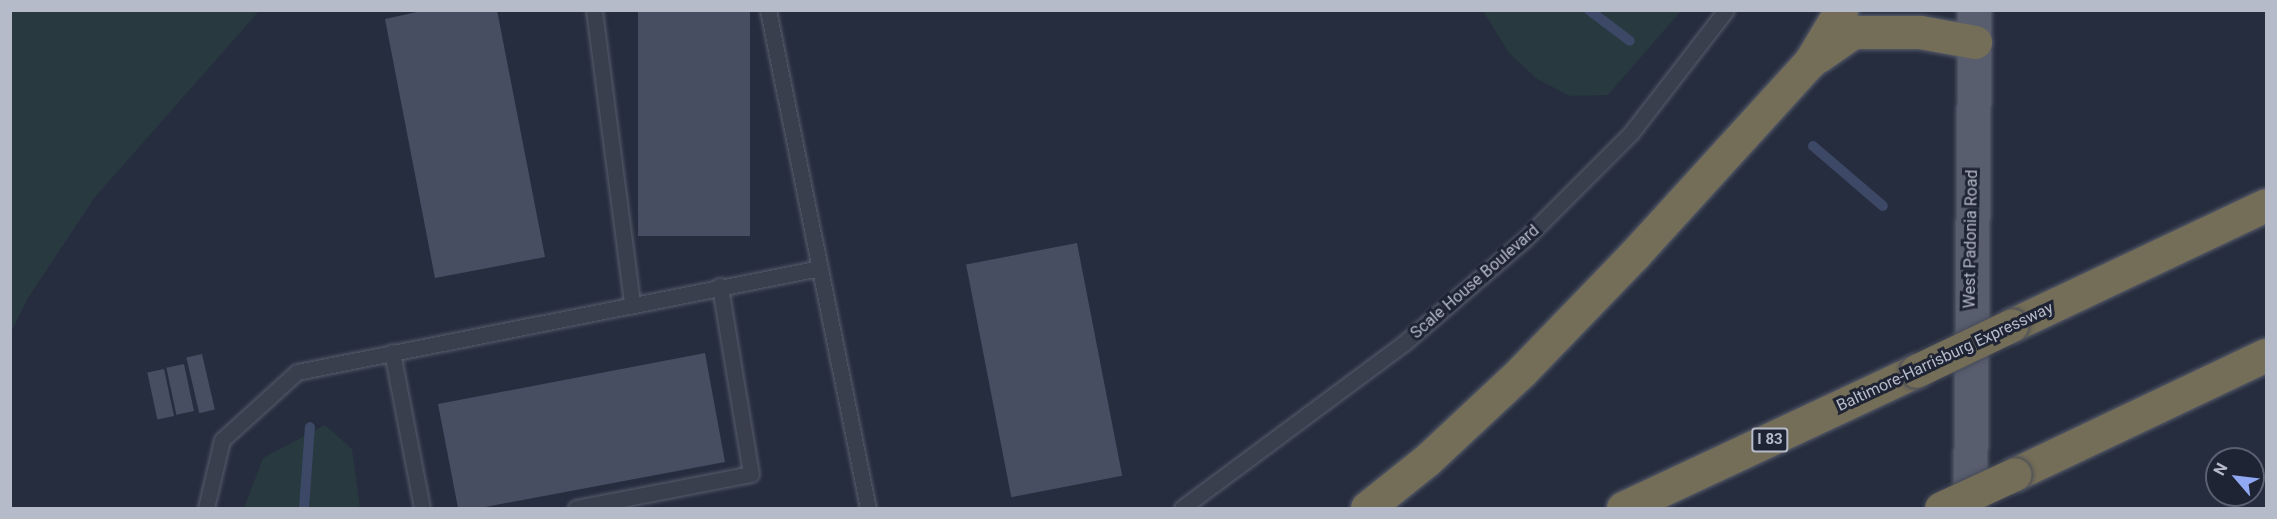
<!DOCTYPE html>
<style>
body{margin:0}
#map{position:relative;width:2277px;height:519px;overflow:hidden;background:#262d3e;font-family:Roboto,sans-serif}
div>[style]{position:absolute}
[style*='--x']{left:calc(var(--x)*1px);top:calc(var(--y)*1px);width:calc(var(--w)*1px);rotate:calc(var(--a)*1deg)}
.green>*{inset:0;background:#28393f}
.stream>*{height:10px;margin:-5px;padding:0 5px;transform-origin:5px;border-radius:5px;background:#3c4866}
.building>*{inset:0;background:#474e62;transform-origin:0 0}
.roads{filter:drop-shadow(0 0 2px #585d6c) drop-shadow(0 0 2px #585d6c)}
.lane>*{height:15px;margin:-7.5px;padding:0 7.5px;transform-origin:7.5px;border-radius:7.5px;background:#3a3f4e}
.primary>*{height:33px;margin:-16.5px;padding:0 16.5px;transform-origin:16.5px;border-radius:16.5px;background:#585e6e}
.highway>*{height:33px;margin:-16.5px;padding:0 16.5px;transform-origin:16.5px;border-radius:16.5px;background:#746d57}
.bridges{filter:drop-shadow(0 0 2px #454a59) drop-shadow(0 0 2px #454a59)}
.highway-bridge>*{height:33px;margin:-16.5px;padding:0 16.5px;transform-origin:16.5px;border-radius:16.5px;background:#746d57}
span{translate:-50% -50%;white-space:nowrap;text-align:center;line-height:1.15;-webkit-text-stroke:6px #1f2434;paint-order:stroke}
.shield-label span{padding:2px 4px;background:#1f2434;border:2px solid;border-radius:4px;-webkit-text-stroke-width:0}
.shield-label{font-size:15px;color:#b6bbc9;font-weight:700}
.street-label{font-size:16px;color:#b6bbc9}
.frame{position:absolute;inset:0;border:12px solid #b6bbc9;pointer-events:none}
.north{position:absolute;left:2205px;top:447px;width:60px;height:60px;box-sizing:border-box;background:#1f2434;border:2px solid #5b6070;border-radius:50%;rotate:298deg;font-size:16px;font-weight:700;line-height:24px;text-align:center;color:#b6bbc9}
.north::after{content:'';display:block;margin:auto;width:21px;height:27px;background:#91a8f3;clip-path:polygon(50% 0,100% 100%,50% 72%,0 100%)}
</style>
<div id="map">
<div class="green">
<div style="clip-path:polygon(11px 10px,259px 11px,95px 197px,28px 298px,11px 332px)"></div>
<div style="clip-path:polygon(1483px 11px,1681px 11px,1608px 95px,1570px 96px,1537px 79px,1509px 53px)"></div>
<div style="clip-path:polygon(325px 425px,352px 449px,360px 508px,244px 508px,263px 458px)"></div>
</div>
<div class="stream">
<div style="--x:1589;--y:10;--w:51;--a:37.1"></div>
<div style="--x:1813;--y:146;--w:92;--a:40.6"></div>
<div style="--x:304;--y:508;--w:81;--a:-85.8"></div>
</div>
<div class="building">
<div style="clip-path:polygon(426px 10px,497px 10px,545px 257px,435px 278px,385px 19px)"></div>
<div style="left:638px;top:10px;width:112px;height:226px"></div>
<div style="left:1077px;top:243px;width:237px;height:113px;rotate:79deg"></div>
<div style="clip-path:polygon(705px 353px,725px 462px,480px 508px,458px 508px,438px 404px)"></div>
<div style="left:202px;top:354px;width:57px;height:16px;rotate:77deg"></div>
<div style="left:184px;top:364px;width:48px;height:18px;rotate:78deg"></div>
<div style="left:164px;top:369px;width:48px;height:17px;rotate:78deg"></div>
</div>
<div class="roads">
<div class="lane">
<div style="--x:594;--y:10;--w:295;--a:82.6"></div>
<div style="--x:768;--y:10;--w:508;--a:78.65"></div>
<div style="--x:392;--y:352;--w:159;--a:79.1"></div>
<div style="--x:206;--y:508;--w:70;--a:-76.8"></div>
<div style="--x:222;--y:440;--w:101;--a:-42.2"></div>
<div style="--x:297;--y:372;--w:533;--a:-11.25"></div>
<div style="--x:576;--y:508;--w:178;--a:-11"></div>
<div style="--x:751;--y:474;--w:191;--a:-99.4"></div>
<div style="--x:1182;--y:508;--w:275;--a:-36.6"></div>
<div style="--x:1403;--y:344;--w:160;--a:-40.7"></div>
<div style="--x:1524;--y:240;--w:151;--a:-45"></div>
<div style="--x:1631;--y:133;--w:155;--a:-52.3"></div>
</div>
<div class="primary">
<div style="--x:1970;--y:508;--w:498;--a:-89.5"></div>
</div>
<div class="highway">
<div style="--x:1817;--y:57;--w:44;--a:-34.8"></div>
<div style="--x:1853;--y:32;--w:67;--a:0"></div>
<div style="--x:1920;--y:32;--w:56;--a:10.3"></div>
<div style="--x:2012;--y:325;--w:281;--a:-25.3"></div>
<div style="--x:2015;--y:474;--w:278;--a:-25.4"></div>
<div style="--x:1367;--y:508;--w:77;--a:-38.7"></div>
<div style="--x:1427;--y:460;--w:130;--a:-43.1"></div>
<div style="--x:1522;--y:371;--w:163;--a:-46"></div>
<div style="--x:1635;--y:254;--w:260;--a:-47.7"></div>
<div style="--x:1810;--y:62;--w:61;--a:-59.2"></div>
<div style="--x:1623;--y:508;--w:323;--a:-25.1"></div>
</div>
</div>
<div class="bridges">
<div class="highway-bridge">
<div style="--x:1916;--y:371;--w:106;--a:-25.6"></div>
<div style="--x:1941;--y:508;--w:81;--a:-24.7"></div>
</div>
</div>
<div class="shield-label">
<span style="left:1770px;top:440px">I 83</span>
</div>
<div class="street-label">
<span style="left:1971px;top:239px;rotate:-89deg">West Padonia Road</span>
<span style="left:1475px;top:282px;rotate:-41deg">Scale House Boulevard</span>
<span style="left:1945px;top:357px;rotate:-25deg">Baltimore-Harrisburg Expressway</span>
</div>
<div class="frame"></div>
<div class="north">N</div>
</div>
